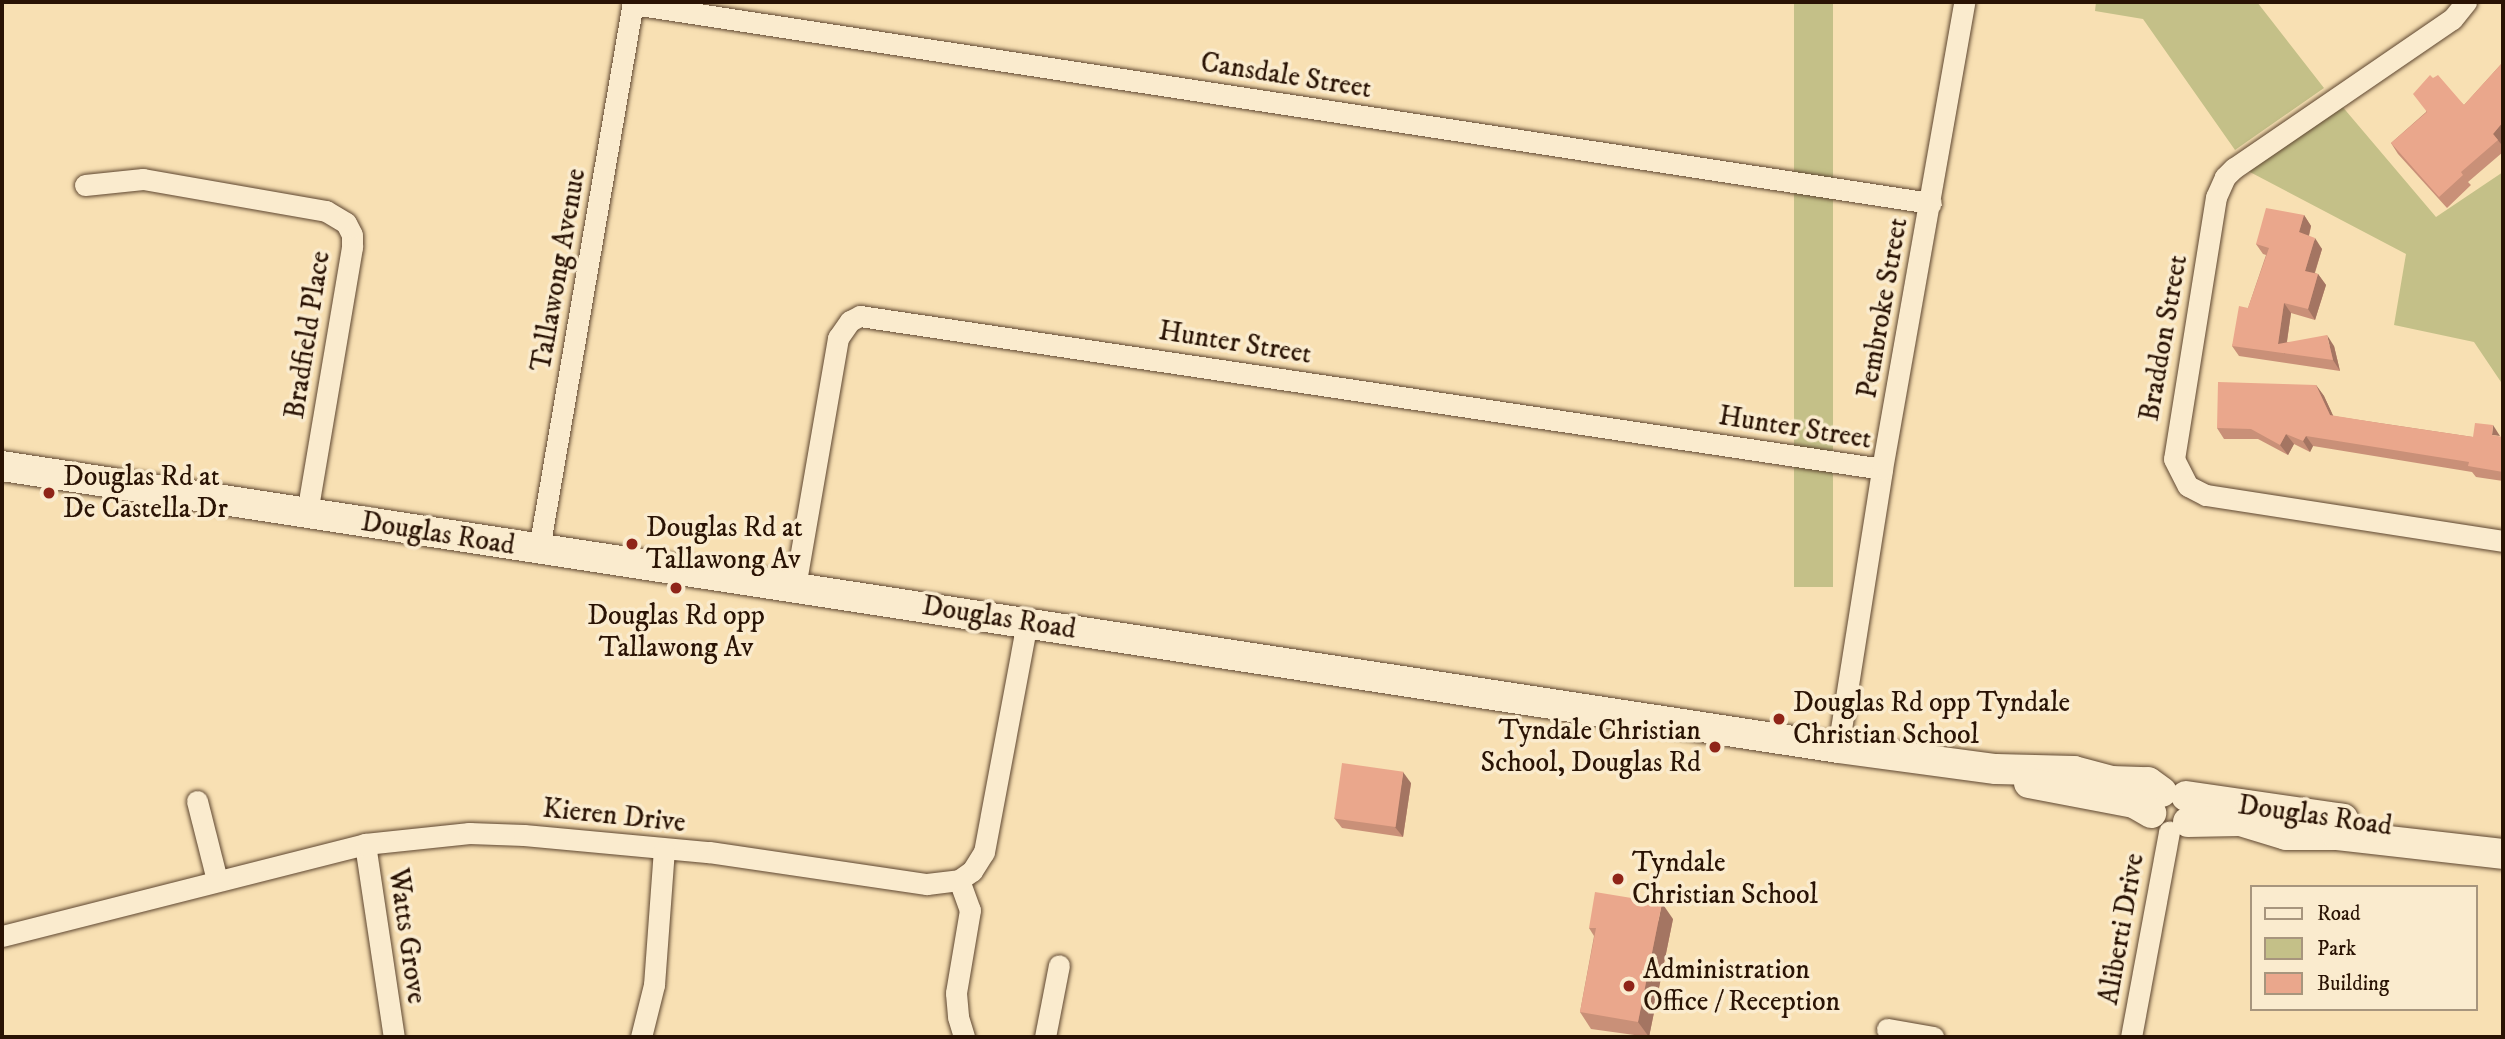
<!DOCTYPE html>
<style>
body{margin:0}
#map{position:relative;width:2505px;height:1039px;overflow:hidden;background:#f8e0b3;font-family:"IM FELL DW Pica",serif}
div>[style]{position:absolute}
[style*='--x']{left:calc(var(--x)*1px);top:calc(var(--y)*1px);width:calc(var(--w)*1px);rotate:calc(var(--a)*1deg)}
.green>*{inset:0;background:#c4c088;transform-origin:0 0}
.roads{filter:drop-shadow(0 0 2px #5e4630) drop-shadow(0 0 2px #5e4630)}
.street>*{height:21px;margin:-10.5px;padding:0 10.5px;transform-origin:10.5px;border-radius:10.5px;background:#faebce}
.secondary>*{height:30px;margin:-15px;padding:0 15px;transform-origin:15px;border-radius:15px;background:#faebce}
.wall>*{inset:0;background:#c99078}
.shaded-wall>*{inset:0;background:#a47562}
.building>*{inset:0;background:#eaa78c;transform-origin:0 0}
.dots>*{width:19px;height:19px;translate:-50% -50%;box-sizing:border-box;border:4px solid #faebce;border-radius:50%}
span{translate:-50% -50%;white-space:nowrap;text-align:center;line-height:1.15;-webkit-text-stroke:7px #faebce;paint-order:stroke}
.street-label{font-size:28px;color:#2a1304}
.poi-label{font-size:28px;color:#2a1304}
.left{translate:0 -50%;text-align:left}
.right{translate:-100% -50%;text-align:right}
.frame{position:absolute;inset:0;border:4px solid #2a1304;pointer-events:none}
.legend{position:absolute;left:2250px;top:885px;width:228px;height:126px;box-sizing:border-box;background:#faebce;border:2px solid #a7957d;margin:0;padding:9px 12px;list-style:none;font-size:21px;color:#2a1304}
.legend li{display:flex;align-items:center;gap:14px;height:35px}
.legend b{width:35px;border:2px solid #a7957d}
</style>
<div id="map">
<div class="green">
<div style="left:1794px;top:2px;width:39px;height:585px"></div>
<div style="clip-path:polygon(2096px 2px,2257px 2px,2324px 88px,2235px 150px,2143px 19px,2095px 11px)"></div>
<div style="clip-path:polygon(2341px 105px,2436px 217px,2503px 172px,2503px 385px,2474px 342px,2394px 325px,2406px 254px,2248px 171px)"></div>
</div>
<div class="roads">
<div class="street">
<div style="--x:2466;--y:2;--w:22;--a:129"></div>
<div style="--x:2452;--y:19;--w:264;--a:145.6"></div>
<div style="--x:2234;--y:168;--w:13;--a:135"></div>
<div style="--x:2225;--y:177;--w:22;--a:114"></div>
<div style="--x:2216;--y:197;--w:265;--a:99.1"></div>
<div style="--x:2174;--y:459;--w:30;--a:63"></div>
<div style="--x:2188;--y:486;--w:20;--a:27"></div>
<div style="--x:2206;--y:495;--w:301;--a:8.8"></div>
<div style="--x:633;--y:4;--w:1313;--a:8.72"></div>
<div style="--x:85;--y:185;--w:58;--a:-5.9"></div>
<div style="--x:143;--y:179;--w:186;--a:9.9"></div>
<div style="--x:326;--y:211;--w:23;--a:31"></div>
<div style="--x:346;--y:223;--w:13;--a:63"></div>
<div style="--x:352;--y:235;--w:12;--a:90"></div>
<div style="--x:352;--y:247;--w:271;--a:99.6"></div>
<div style="--x:539;--y:549;--w:555;--a:-80.25"></div>
<div style="--x:795;--y:587;--w:253;--a:-80.2"></div>
<div style="--x:838;--y:338;--w:21;--a:-55"></div>
<div style="--x:850;--y:321;--w:11;--a:-27"></div>
<div style="--x:860;--y:316;--w:1033;--a:8.51"></div>
<div style="--x:1838;--y:748;--w:282;--a:-81"></div>
<div style="--x:1882;--y:469;--w:474;--a:-80"></div>
<div style="--x:197;--y:801;--w:81;--a:75.8"></div>
<div style="--x:365;--y:844;--w:195;--a:81.5"></div>
<div style="--x:959;--y:880;--w:32;--a:70"></div>
<div style="--x:970;--y:910;--w:84;--a:99.6"></div>
<div style="--x:956;--y:993;--w:24;--a:85"></div>
<div style="--x:958;--y:1017;--w:21;--a:73"></div>
<div style="--x:2;--y:936;--w:374;--a:-14.2"></div>
<div style="--x:365;--y:844;--w:105;--a:-6"></div>
<div style="--x:469;--y:833;--w:55;--a:2.1"></div>
<div style="--x:524;--y:835;--w:186;--a:5.3"></div>
<div style="--x:709;--y:852;--w:220;--a:8.4"></div>
<div style="--x:927;--y:884;--w:32;--a:-7"></div>
<div style="--x:959;--y:880;--w:16;--a:-35"></div>
<div style="--x:972;--y:871;--w:22;--a:-58"></div>
<div style="--x:984;--y:852;--w:233;--a:-79.4"></div>
<div style="--x:1887;--y:1029;--w:47;--a:9.9"></div>
<div style="--x:641;--y:1037;--w:54;--a:-76"></div>
<div style="--x:654;--y:985;--w:135;--a:-85.8"></div>
<div style="--x:1045;--y:1037;--w:73;--a:-79"></div>
<div style="--x:2131;--y:1037;--w:209;--a:-79.5"></div>
</div>
<div class="secondary">
<div style="--x:2;--y:466;--w:1858;--a:8.73"></div>
<div style="--x:1838;--y:748;--w:159;--a:7.6"></div>
<div style="--x:1996;--y:769;--w:78;--a:1.5"></div>
<div style="--x:2074;--y:771;--w:38;--a:15"></div>
<div style="--x:2111;--y:781;--w:37;--a:2"></div>
<div style="--x:2148;--y:782;--w:17;--a:36"></div>
<div style="--x:2029;--y:783;--w:107;--a:10.8"></div>
<div style="--x:2134;--y:803;--w:20;--a:30"></div>
<div style="--x:2186;--y:796;--w:159;--a:8.3"></div>
<div style="--x:2188;--y:822;--w:52;--a:-1.1"></div>
<div style="--x:2240;--y:821;--w:48;--a:16.9"></div>
<div style="--x:2286;--y:835;--w:51;--a:0"></div>
<div style="--x:2337;--y:835;--w:167;--a:6.5"></div>
</div>
</div>
<div class="wall">
<div style="clip-path:polygon(2503px 62px,2503px 141px,2501px 144px,2503px 148px,2503px 152px,2468px 182px,2471px 185px,2447px 208px,2398px 154px,2391px 143px,2426px 112px,2433px 78px,2464px 105px)"></div>
<div style="clip-path:polygon(2304px 215px,2311px 226px,2309px 236px,2322px 249px,2315px 273px,2318px 274px,2326px 285px,2315px 320px,2291px 313px,2287px 342px,2334px 346px,2340px 371px,2239px 356px,2232px 346px,2248px 308px,2266px 255px,2263px 254px,2256px 244px)"></div>
<div style="clip-path:polygon(2316px 385px,2324px 396px,2333px 416px,2473px 437px,2503px 437px,2503px 481px,2476px 477px,2472px 472px,2313px 446px,2310px 452px,2294px 444px,2288px 455px,2258px 439px,2224px 439px,2217px 428px)"></div>
<div style="clip-path:polygon(1411px 783px,1403px 837px,1342px 828px,1334px 818px)"></div>
<div style="clip-path:polygon(1673px 919px,1649px 1037px,1591px 1029px,1580px 1012px,1594px 936px,1589px 928px)"></div>
</div>
<div class="shaded-wall">
<div style="clip-path:polygon(2503px 122px,2503px 141px,2501px 144px,2493px 134px)"></div>
<div style="clip-path:polygon(2304px 215px,2311px 226px,2307px 243px,2299px 232px)"></div>
<div style="clip-path:polygon(2315px 238px,2322px 249px,2312px 281px,2305px 271px)"></div>
<div style="clip-path:polygon(2318px 274px,2326px 285px,2315px 320px,2308px 309px)"></div>
<div style="clip-path:polygon(2284px 303px,2291px 313px,2285px 354px,2278px 344px)"></div>
<div style="clip-path:polygon(2327px 335px,2334px 346px,2340px 371px,2333px 360px)"></div>
<div style="clip-path:polygon(2316px 385px,2324px 396px,2338px 426px,2330px 415px)"></div>
<div style="clip-path:polygon(2493px 425px,2500px 436px,2492px 435px)"></div>
<div style="clip-path:polygon(2286px 434px,2294px 444px,2288px 455px,2280px 445px)"></div>
<div style="clip-path:polygon(2306px 436px,2313px 446px,2310px 452px,2303px 441px)"></div>
<div style="clip-path:polygon(1403px 772px,1411px 783px,1403px 837px,1395px 827px)"></div>
<div style="clip-path:polygon(1662px 903px,1673px 919px,1649px 1037px,1638px 1022px)"></div>
</div>
<div class="building">
<div style="clip-path:polygon(2503px 62px,2503px 122px,2493px 134px,2498px 140px,2461px 172px,2463px 175px,2439px 197px,2391px 143px,2427px 112px,2413px 94px,2430px 75px,2433px 78px,2438px 75px,2464px 105px)"></div>
<div style="clip-path:polygon(2266px 208px,2304px 215px,2299px 232px,2315px 238px,2305px 271px,2318px 274px,2308px 309px,2284px 303px,2278px 344px,2327px 335px,2333px 360px,2232px 346px,2239px 306px,2248px 308px,2269px 248px,2256px 244px)"></div>
<div style="clip-path:polygon(2218px 382px,2316px 385px,2330px 415px,2379px 423px,2473px 437px,2475px 423px,2493px 425px,2492px 435px,2503px 437px,2503px 472px,2468px 466px,2469px 462px,2306px 436px,2303px 441px,2286px 434px,2280px 445px,2251px 429px,2217px 428px)"></div>
<div style="left:1342px;top:763px;width:62px;height:56px;rotate:8deg"></div>
<div style="clip-path:polygon(1595px 892px,1662px 903px,1638px 1022px,1580px 1012px,1596px 928px,1589px 928px)"></div>
</div>
<div class="dots">
<div style="left:49px;top:493px;background:#8f2418"></div>
<div style="left:632px;top:544px;background:#8f2418"></div>
<div style="left:676px;top:588px;background:#8f2418"></div>
<div style="left:1779px;top:719px;background:#8f2418"></div>
<div style="left:1715px;top:747px;background:#8f2418"></div>
<div style="left:1618px;top:879px;background:#8f2418"></div>
<div style="left:1629px;top:986px;background:#8f2418"></div>
</div>
<div class="street-label">
<span style="left:1286px;top:76px;rotate:9deg">Cansdale Street</span>
<span style="left:559px;top:270px;rotate:-80deg">Tallawong Avenue</span>
<span style="left:1883px;top:308px;rotate:-80deg">Pembroke Street</span>
<span style="left:308px;top:335px;rotate:-81deg">Bradfield Place</span>
<span style="left:2164px;top:338px;rotate:-80deg">Braddon Street</span>
<span style="left:1235px;top:343px;rotate:9deg">Hunter Street</span>
<span style="left:1795px;top:428px;rotate:9deg">Hunter Street</span>
<span style="left:438px;top:534px;rotate:9deg">Douglas Road</span>
<span style="left:999px;top:618px;rotate:9deg">Douglas Road</span>
<span style="left:614px;top:816px;rotate:6deg">Kieren Drive</span>
<span style="left:2315px;top:816px;rotate:8deg">Douglas Road</span>
<span style="left:2122px;top:929px;rotate:-80deg">Aliberti Drive</span>
<span style="left:407px;top:936px;rotate:82deg">Watts Grove</span>
</div>
<div class="poi-label">
<span class="left" style="left:63px;top:493px">Douglas Rd at<br>De Castella Dr</span>
<span class="left" style="left:646px;top:544px">Douglas Rd at<br>Tallawong Av</span>
<span style="left:676px;top:632px">Douglas Rd opp<br>Tallawong Av</span>
<span class="left" style="left:1793px;top:719px">Douglas Rd opp Tyndale<br>Christian School</span>
<span class="right" style="left:1701px;top:747px">Tyndale Christian<br>School, Douglas Rd</span>
<span class="left" style="left:1632px;top:879px">Tyndale<br>Christian School</span>
<span class="left" style="left:1643px;top:986px">Administration<br>Office / Reception</span>
</div>
<div class="frame"></div>
<ul class="legend">
<li><b style="height:9px;background:#faebce"></b>Road</li>
<li><b style="height:19px;background:#c4c088"></b>Park</li>
<li><b style="height:19px;background:#eaa78c"></b>Building</li>
</ul>
</div>
